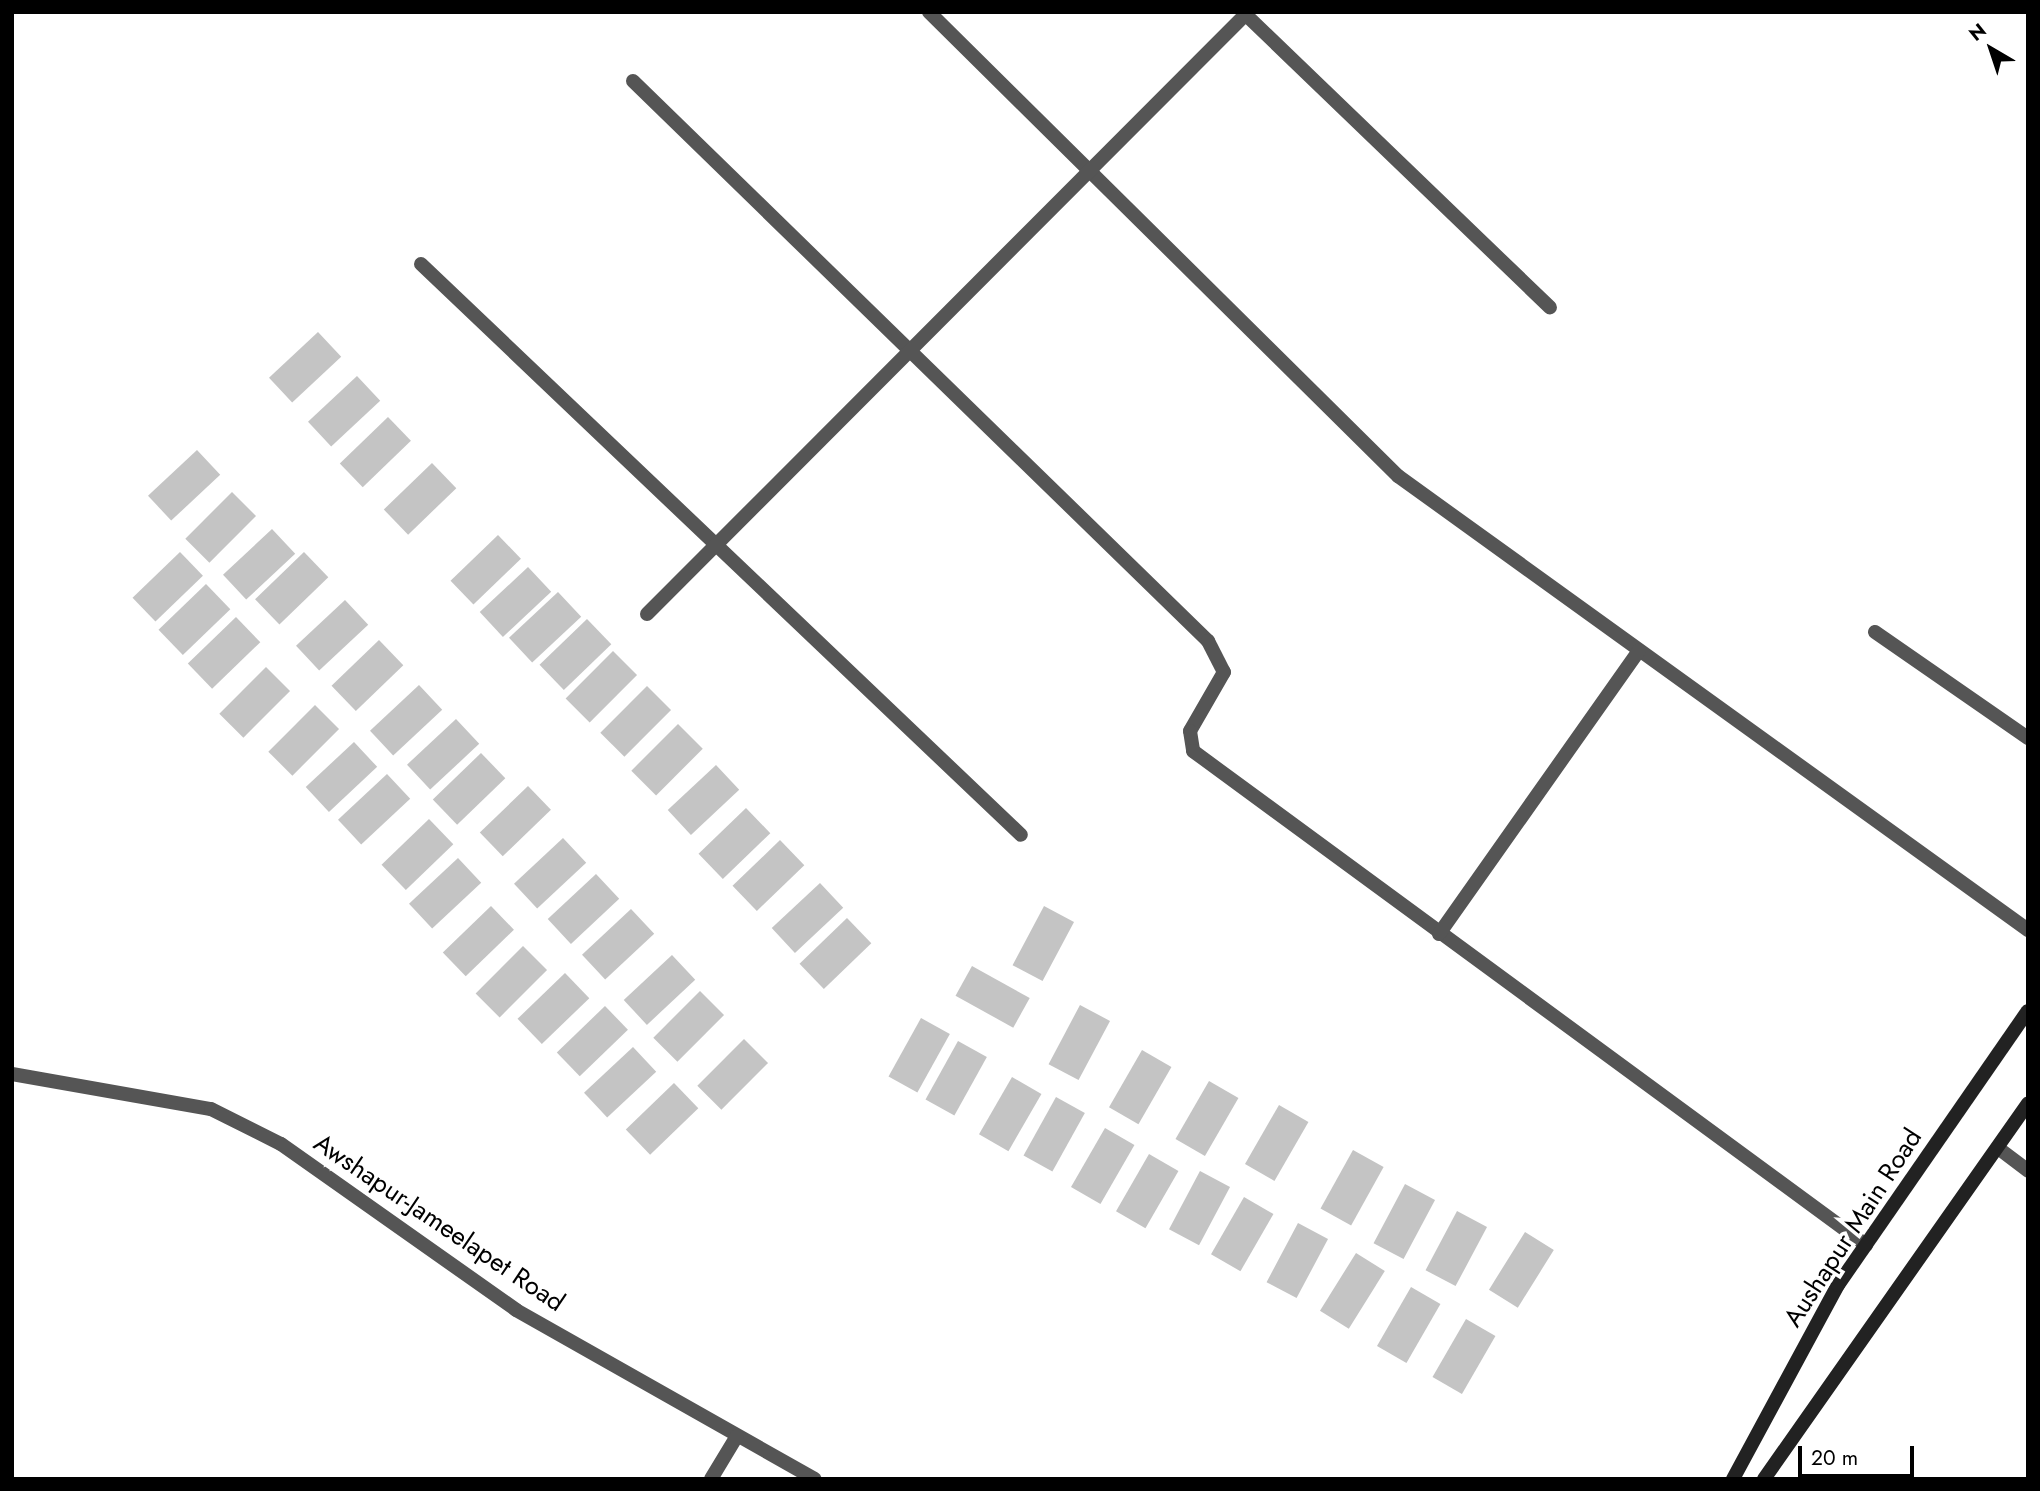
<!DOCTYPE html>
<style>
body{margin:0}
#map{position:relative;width:2040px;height:1491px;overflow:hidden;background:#fff;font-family:Jost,sans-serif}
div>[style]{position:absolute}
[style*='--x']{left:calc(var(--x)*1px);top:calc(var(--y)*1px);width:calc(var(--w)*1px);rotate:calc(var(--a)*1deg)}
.building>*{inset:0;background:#c4c4c4;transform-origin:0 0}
.street>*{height:14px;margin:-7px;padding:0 7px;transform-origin:7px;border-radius:7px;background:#555}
.secondary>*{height:14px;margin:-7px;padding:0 7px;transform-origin:7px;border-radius:7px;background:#222}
span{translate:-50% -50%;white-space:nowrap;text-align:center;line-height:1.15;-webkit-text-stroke:7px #fff;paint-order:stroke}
.street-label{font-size:26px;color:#000}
.frame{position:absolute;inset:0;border:14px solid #000;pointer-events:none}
.north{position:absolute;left:1956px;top:14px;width:70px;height:70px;-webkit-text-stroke:5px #fff;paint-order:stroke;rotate:321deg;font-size:19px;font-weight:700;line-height:28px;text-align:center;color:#000}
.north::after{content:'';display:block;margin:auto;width:24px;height:32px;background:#000;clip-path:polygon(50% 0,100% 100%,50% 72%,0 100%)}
.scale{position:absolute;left:1798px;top:1446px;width:116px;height:32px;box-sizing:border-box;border:4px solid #000;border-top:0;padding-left:9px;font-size:21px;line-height:24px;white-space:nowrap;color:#000;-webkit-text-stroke:5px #fff;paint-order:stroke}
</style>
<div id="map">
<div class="building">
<div style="left:318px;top:332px;width:34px;height:67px;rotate:47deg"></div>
<div style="left:357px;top:376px;width:34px;height:67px;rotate:47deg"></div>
<div style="left:388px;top:417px;width:33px;height:67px;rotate:46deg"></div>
<div style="left:197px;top:450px;width:34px;height:67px;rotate:47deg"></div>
<div style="left:432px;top:463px;width:35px;height:67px;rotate:46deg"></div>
<div style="left:232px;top:492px;width:34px;height:66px;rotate:45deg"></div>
<div style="left:272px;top:529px;width:34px;height:67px;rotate:47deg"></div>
<div style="left:498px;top:535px;width:33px;height:66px;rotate:46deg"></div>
<div style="left:180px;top:552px;width:33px;height:66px;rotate:46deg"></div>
<div style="left:304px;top:552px;width:35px;height:68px;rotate:46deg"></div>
<div style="left:528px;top:567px;width:34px;height:66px;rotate:47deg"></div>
<div style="left:206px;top:584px;width:35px;height:66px;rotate:46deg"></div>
<div style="left:558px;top:592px;width:34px;height:67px;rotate:47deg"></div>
<div style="left:345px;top:600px;width:34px;height:67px;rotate:47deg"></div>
<div style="left:236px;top:617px;width:35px;height:67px;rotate:46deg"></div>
<div style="left:587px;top:619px;width:35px;height:66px;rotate:46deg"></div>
<div style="left:379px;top:640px;width:35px;height:66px;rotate:46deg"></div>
<div style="left:613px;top:651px;width:34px;height:67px;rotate:45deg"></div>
<div style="left:266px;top:667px;width:34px;height:66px;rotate:45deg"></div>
<div style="left:419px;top:685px;width:34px;height:67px;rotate:47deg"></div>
<div style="left:647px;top:686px;width:34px;height:66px;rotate:45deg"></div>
<div style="left:315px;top:705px;width:34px;height:66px;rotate:45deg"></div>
<div style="left:456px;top:719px;width:34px;height:67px;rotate:47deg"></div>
<div style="left:678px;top:724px;width:35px;height:66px;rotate:45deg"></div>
<div style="left:354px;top:742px;width:34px;height:66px;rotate:47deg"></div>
<div style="left:481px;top:753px;width:35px;height:67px;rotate:46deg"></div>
<div style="left:716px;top:765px;width:34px;height:66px;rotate:47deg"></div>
<div style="left:387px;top:774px;width:34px;height:67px;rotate:47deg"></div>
<div style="left:528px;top:786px;width:33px;height:67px;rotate:46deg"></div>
<div style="left:746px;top:808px;width:35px;height:66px;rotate:46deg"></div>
<div style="left:429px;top:819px;width:35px;height:66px;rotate:46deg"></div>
<div style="left:563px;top:838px;width:34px;height:67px;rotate:47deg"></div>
<div style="left:780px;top:840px;width:35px;height:66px;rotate:46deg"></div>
<div style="left:458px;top:858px;width:34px;height:67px;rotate:47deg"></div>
<div style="left:596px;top:874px;width:34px;height:66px;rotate:47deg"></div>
<div style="left:820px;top:883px;width:34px;height:66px;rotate:47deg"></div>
<div style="left:491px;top:906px;width:33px;height:67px;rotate:46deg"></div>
<div style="left:1044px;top:906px;width:34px;height:67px;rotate:28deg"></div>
<div style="left:631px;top:909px;width:34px;height:67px;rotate:47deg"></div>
<div style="left:847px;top:918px;width:35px;height:66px;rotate:46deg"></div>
<div style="left:523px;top:946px;width:34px;height:67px;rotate:45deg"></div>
<div style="left:672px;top:955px;width:34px;height:66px;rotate:47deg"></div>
<div style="left:972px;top:966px;width:66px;height:34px;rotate:29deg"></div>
<div style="left:565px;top:973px;width:35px;height:66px;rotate:46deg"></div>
<div style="left:700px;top:991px;width:34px;height:66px;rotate:45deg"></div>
<div style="left:1080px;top:1005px;width:34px;height:67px;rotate:28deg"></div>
<div style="left:605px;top:1006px;width:33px;height:67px;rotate:46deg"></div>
<div style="left:921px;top:1018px;width:33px;height:67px;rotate:29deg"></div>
<div style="left:744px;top:1039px;width:34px;height:66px;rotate:45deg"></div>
<div style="left:958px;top:1041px;width:33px;height:67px;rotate:29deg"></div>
<div style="left:633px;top:1047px;width:34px;height:67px;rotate:47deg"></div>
<div style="left:1142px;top:1050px;width:34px;height:66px;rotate:30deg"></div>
<div style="left:1012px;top:1077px;width:34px;height:66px;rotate:30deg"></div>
<div style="left:1209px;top:1081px;width:34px;height:67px;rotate:30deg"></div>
<div style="left:674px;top:1083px;width:35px;height:67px;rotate:46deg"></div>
<div style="left:1056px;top:1097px;width:33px;height:67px;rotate:29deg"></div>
<div style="left:1279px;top:1105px;width:34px;height:68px;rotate:30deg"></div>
<div style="left:1105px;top:1128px;width:34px;height:68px;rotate:30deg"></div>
<div style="left:1353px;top:1150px;width:35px;height:67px;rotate:29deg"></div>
<div style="left:1149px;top:1154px;width:34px;height:66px;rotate:30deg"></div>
<div style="left:1200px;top:1171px;width:34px;height:66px;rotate:28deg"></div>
<div style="left:1405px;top:1184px;width:34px;height:67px;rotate:28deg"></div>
<div style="left:1244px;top:1197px;width:34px;height:66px;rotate:30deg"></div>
<div style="left:1457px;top:1211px;width:34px;height:67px;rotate:28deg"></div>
<div style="left:1298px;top:1223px;width:34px;height:67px;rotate:28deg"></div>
<div style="left:1525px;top:1232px;width:34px;height:68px;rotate:32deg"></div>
<div style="left:1356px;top:1253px;width:34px;height:68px;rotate:32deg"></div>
<div style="left:1411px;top:1287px;width:34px;height:68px;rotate:30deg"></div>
<div style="left:1466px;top:1319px;width:34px;height:67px;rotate:30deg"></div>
</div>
<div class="street">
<div style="--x:929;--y:12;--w:660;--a:44.69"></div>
<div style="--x:1398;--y:476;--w:777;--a:35.78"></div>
<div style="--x:1243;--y:12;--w:426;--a:43.9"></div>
<div style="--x:633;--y:81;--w:803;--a:44.24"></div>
<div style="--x:1208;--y:641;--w:35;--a:63"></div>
<div style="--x:1224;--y:672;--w:68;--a:120"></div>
<div style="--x:1190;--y:731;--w:20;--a:81"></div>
<div style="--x:1193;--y:751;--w:835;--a:36.28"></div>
<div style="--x:421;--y:264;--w:828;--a:43.58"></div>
<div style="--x:647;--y:614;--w:851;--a:-45.05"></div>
<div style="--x:1875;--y:632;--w:186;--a:34.7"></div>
<div style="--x:1439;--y:934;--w:347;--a:-54.8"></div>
<div style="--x:12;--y:1074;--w:202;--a:10"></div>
<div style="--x:211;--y:1109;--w:78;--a:26.6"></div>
<div style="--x:281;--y:1144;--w:288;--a:35.2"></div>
<div style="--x:516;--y:1310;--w:343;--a:29.5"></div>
<div style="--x:1998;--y:1148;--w:38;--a:37"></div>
<div style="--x:711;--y:1479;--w:50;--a:-58.8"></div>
</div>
<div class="secondary">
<div style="--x:1733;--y:1479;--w:221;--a:-61.6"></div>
<div style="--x:1838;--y:1285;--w:333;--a:-55.3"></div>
<div style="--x:1764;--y:1479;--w:459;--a:-54.9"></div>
</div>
<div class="street-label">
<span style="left:439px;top:1223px;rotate:34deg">Awshapur-Jameelapet Road</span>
<span style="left:1853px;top:1228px;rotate:-57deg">Aushapur Main Road</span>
</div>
<div class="frame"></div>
<div class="north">N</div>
<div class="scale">20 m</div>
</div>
